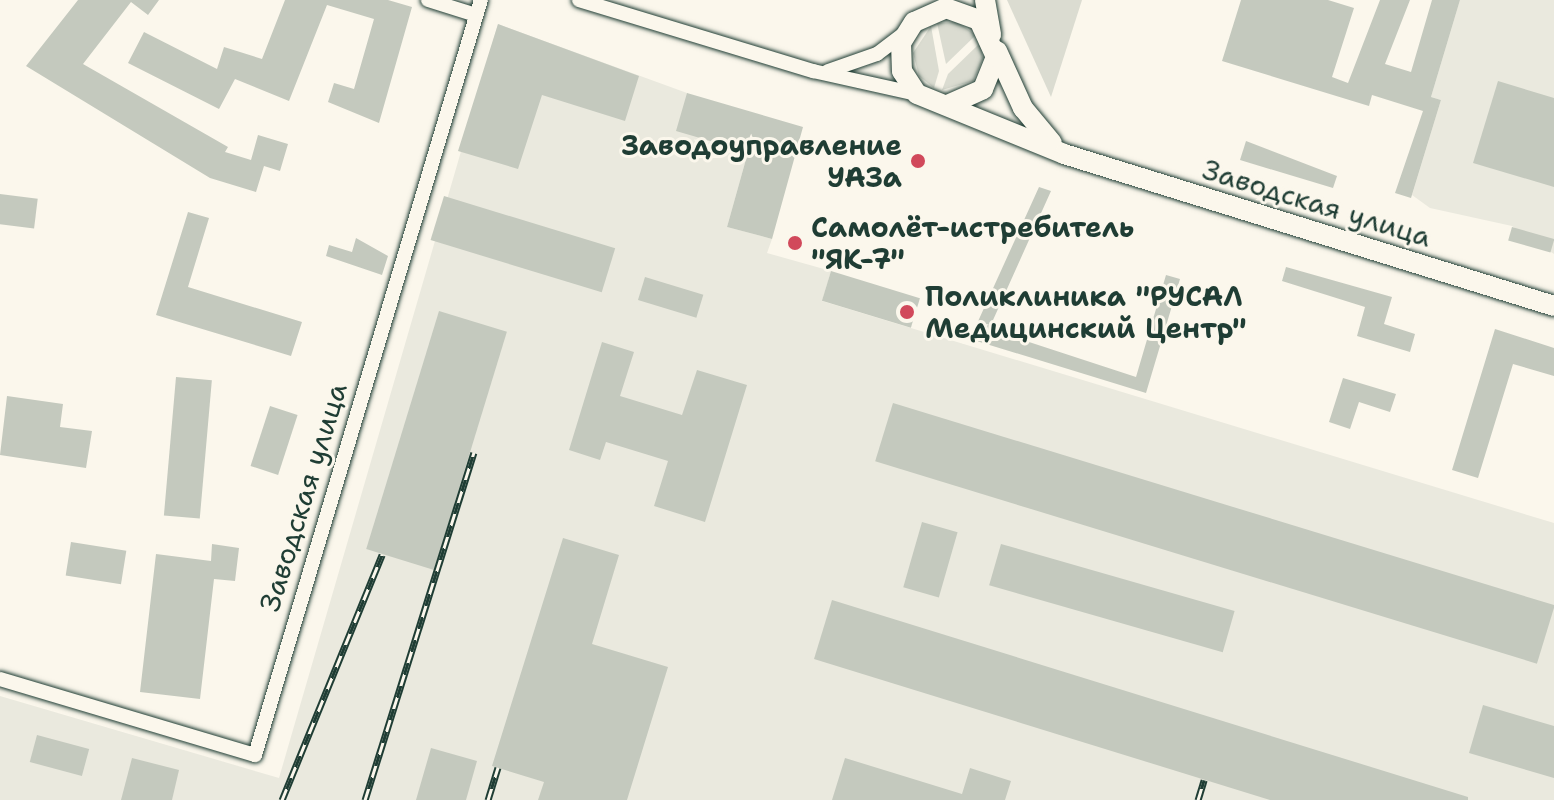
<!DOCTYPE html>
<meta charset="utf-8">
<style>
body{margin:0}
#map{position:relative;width:1554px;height:800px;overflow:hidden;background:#fbf7ec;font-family:"Shantell Sans",sans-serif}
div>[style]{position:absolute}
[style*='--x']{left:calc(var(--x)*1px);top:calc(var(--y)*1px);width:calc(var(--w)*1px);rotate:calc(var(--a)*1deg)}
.built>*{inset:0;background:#eae9de}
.green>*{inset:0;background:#dbdcd1}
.building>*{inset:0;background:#c4c9be;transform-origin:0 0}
.roads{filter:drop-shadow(0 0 2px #1f3d34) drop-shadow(0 0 2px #1f3d34)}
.street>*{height:14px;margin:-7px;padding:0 7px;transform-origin:7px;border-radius:7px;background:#fbf7ec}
.secondary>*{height:20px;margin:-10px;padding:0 10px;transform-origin:10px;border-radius:10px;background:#fbf7ec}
.rail>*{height:7px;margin-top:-3.5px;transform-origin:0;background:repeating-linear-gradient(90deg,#fbf7ec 0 12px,#1f3d34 0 24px);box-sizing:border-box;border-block:2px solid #1f3d34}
.dots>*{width:22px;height:22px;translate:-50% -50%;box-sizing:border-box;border:4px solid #fbf7ec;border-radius:50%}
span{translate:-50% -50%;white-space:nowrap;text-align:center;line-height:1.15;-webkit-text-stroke:6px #fbf7ec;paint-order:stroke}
.poi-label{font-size:28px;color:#1f3d34;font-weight:700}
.right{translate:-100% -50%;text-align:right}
.left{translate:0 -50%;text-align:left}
.street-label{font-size:28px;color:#1f3d34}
</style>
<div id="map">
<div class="built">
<div style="clip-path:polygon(1460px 0,1554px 0,1554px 254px,1512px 226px,1430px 208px,1412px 195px,1441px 100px,1431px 97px)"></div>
<div style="clip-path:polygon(498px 24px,687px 93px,748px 152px,727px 227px,772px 239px,767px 253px,831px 271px,822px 301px,1554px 523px,1554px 800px,0 800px,0 696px,279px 778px)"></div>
</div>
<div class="green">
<div style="clip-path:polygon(1007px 0,1082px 0,1051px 97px)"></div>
<div style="clip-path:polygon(957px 22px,976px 35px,946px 64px,937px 23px)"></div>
<div style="clip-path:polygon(931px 26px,939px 71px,934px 88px,919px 76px,913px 53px)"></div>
<div style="clip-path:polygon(980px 43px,983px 59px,973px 81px,942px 90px,948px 74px)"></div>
</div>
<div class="building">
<div style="clip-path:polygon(78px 0,159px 0,148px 15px,131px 2px,83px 64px,228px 147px,225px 152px,251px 160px,258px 135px,288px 144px,280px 171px,264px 166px,256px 192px,210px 178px,26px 66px)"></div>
<div style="clip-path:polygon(285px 0,388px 0,412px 7px,379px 123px,328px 102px,334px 83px,354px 89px,374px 19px,327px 5px,289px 101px,235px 79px,219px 109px,128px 63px,144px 32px,217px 69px,224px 47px,262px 59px)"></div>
<div style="clip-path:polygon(1241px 0,1328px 0,1354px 8px,1332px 77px,1348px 83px,1380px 0,1410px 0,1385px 64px,1411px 72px,1432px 0,1460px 0,1431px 97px,1441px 100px,1411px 198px,1395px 193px,1423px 111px,1372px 95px,1369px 106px,1222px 61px)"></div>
<div style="clip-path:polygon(498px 24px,639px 76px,625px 121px,542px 95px,518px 169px,458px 151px)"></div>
<div style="clip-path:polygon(1498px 81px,1554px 98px,1554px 187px,1473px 163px)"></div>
<div style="clip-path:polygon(687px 93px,803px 127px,772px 239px,727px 227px,748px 152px,676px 131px)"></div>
<div style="clip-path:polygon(1246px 141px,1337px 176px,1333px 188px,1240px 160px)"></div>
<div style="clip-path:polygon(1039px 187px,1051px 191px,989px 329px,1136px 377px,1166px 275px,1180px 279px,1146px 393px,970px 339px)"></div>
<div style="left:0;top:194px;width:38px;height:30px;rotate:7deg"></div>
<div style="left:444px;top:196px;width:179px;height:46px;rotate:17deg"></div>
<div style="clip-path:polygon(188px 212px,209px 218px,188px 287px,302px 322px,291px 356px,156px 315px)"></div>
<div style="left:1512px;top:227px;width:44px;height:14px;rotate:16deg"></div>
<div style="clip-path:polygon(356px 238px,388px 256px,382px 275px,326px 256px,329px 245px,352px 252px)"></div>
<div style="clip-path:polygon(1286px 267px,1392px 297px,1384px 324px,1415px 334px,1410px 352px,1357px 336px,1365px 307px,1282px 281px)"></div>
<div style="left:831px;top:271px;width:93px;height:31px;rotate:17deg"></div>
<div style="left:645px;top:277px;width:61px;height:24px;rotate:17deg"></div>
<div style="left:439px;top:311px;width:71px;height:249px;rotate:17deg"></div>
<div style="clip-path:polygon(1495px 329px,1554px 348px,1554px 376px,1513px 364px,1478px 478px,1452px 470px)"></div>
<div style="clip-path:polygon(602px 342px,634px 352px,620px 396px,682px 415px,697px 370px,747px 385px,705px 522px,654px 506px,668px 461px,606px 442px,600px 460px,569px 450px)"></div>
<div style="left:176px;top:377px;width:36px;height:139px;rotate:5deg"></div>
<div style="clip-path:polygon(1343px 378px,1396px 394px,1390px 412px,1359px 402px,1350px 429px,1329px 422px)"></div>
<div style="clip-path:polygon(7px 396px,63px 404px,60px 427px,92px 431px,86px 468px,0 455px)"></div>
<div style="left:893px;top:403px;width:692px;height:61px;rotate:17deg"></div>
<div style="left:270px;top:406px;width:29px;height:63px;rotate:18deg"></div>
<div style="left:922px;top:522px;width:37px;height:68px;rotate:16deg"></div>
<div style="clip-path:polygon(563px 538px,619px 555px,592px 644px,668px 667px,627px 800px,538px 800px,544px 782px,492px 766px)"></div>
<div style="left:71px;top:542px;width:56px;height:34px;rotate:9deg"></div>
<div style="clip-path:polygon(212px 544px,239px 548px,235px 581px,214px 579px,200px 699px,140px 692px,156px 554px,211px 561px)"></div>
<div style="left:1001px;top:544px;width:243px;height:43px;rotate:16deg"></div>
<div style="clip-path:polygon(832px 600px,1468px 797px,1468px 800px,1270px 800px,814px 659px)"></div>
<div style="clip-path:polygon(1483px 705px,1554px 726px,1554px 778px,1469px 753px)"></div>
<div style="left:37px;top:735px;width:54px;height:28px;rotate:15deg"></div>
<div style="clip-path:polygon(431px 748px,477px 761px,466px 800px,416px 800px)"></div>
<div style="clip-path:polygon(132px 758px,179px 770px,172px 800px,121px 800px)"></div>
<div style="clip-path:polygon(845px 758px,962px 794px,970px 768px,1011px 781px,1005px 800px,832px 800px)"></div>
</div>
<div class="roads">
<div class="street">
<div style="--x:428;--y:0;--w:50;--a:17.4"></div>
<div style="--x:579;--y:0;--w:245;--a:16.9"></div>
<div style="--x:813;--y:71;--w:107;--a:12.5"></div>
<div style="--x:828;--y:71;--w:52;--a:-19.1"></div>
<div style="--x:877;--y:54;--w:35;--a:-37"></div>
<div style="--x:0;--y:679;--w:266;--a:16.6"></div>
<div style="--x:255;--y:755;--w:788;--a:-73.34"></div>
</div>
<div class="secondary">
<div style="--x:985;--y:0;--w:35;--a:80"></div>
<div style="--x:997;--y:51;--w:63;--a:65.5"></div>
<div style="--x:1023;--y:108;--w:45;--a:50.4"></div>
<div style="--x:950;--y:104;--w:36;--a:-24"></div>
<div style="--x:983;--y:89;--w:35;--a:-68"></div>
<div style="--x:996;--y:57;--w:41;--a:-114.7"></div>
<div style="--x:979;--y:20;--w:35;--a:-160"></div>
<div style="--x:946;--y:8;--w:35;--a:156"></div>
<div style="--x:914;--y:22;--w:25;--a:122"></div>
<div style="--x:901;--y:43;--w:28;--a:88"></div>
<div style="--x:902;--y:71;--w:27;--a:57"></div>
<div style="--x:917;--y:94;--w:159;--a:22.2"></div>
<div style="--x:1064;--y:154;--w:513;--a:17.23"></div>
</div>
</div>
<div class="rail">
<div style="--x:282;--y:800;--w:265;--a:-67.8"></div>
<div style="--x:365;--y:800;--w:364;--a:-72.6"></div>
<div style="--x:488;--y:800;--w:34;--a:-73"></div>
<div style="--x:1198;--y:800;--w:21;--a:-73"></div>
</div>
<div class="dots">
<div style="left:918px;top:161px;background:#d1495b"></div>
<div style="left:795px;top:243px;background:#d1495b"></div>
<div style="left:907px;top:312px;background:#d1495b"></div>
</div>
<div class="poi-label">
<span class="right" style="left:902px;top:161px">Заводоуправление<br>УАЗа</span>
<span class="left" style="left:811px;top:243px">Самолёт-истребитель<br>"ЯК-7"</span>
<span class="left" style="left:925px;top:312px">Поликлиника "РУСАЛ<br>Медицинский Центр"</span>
</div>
<div class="street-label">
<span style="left:1317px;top:203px;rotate:17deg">Заводская улица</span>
<span style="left:303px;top:497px;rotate:-73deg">Заводская улица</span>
</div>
</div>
